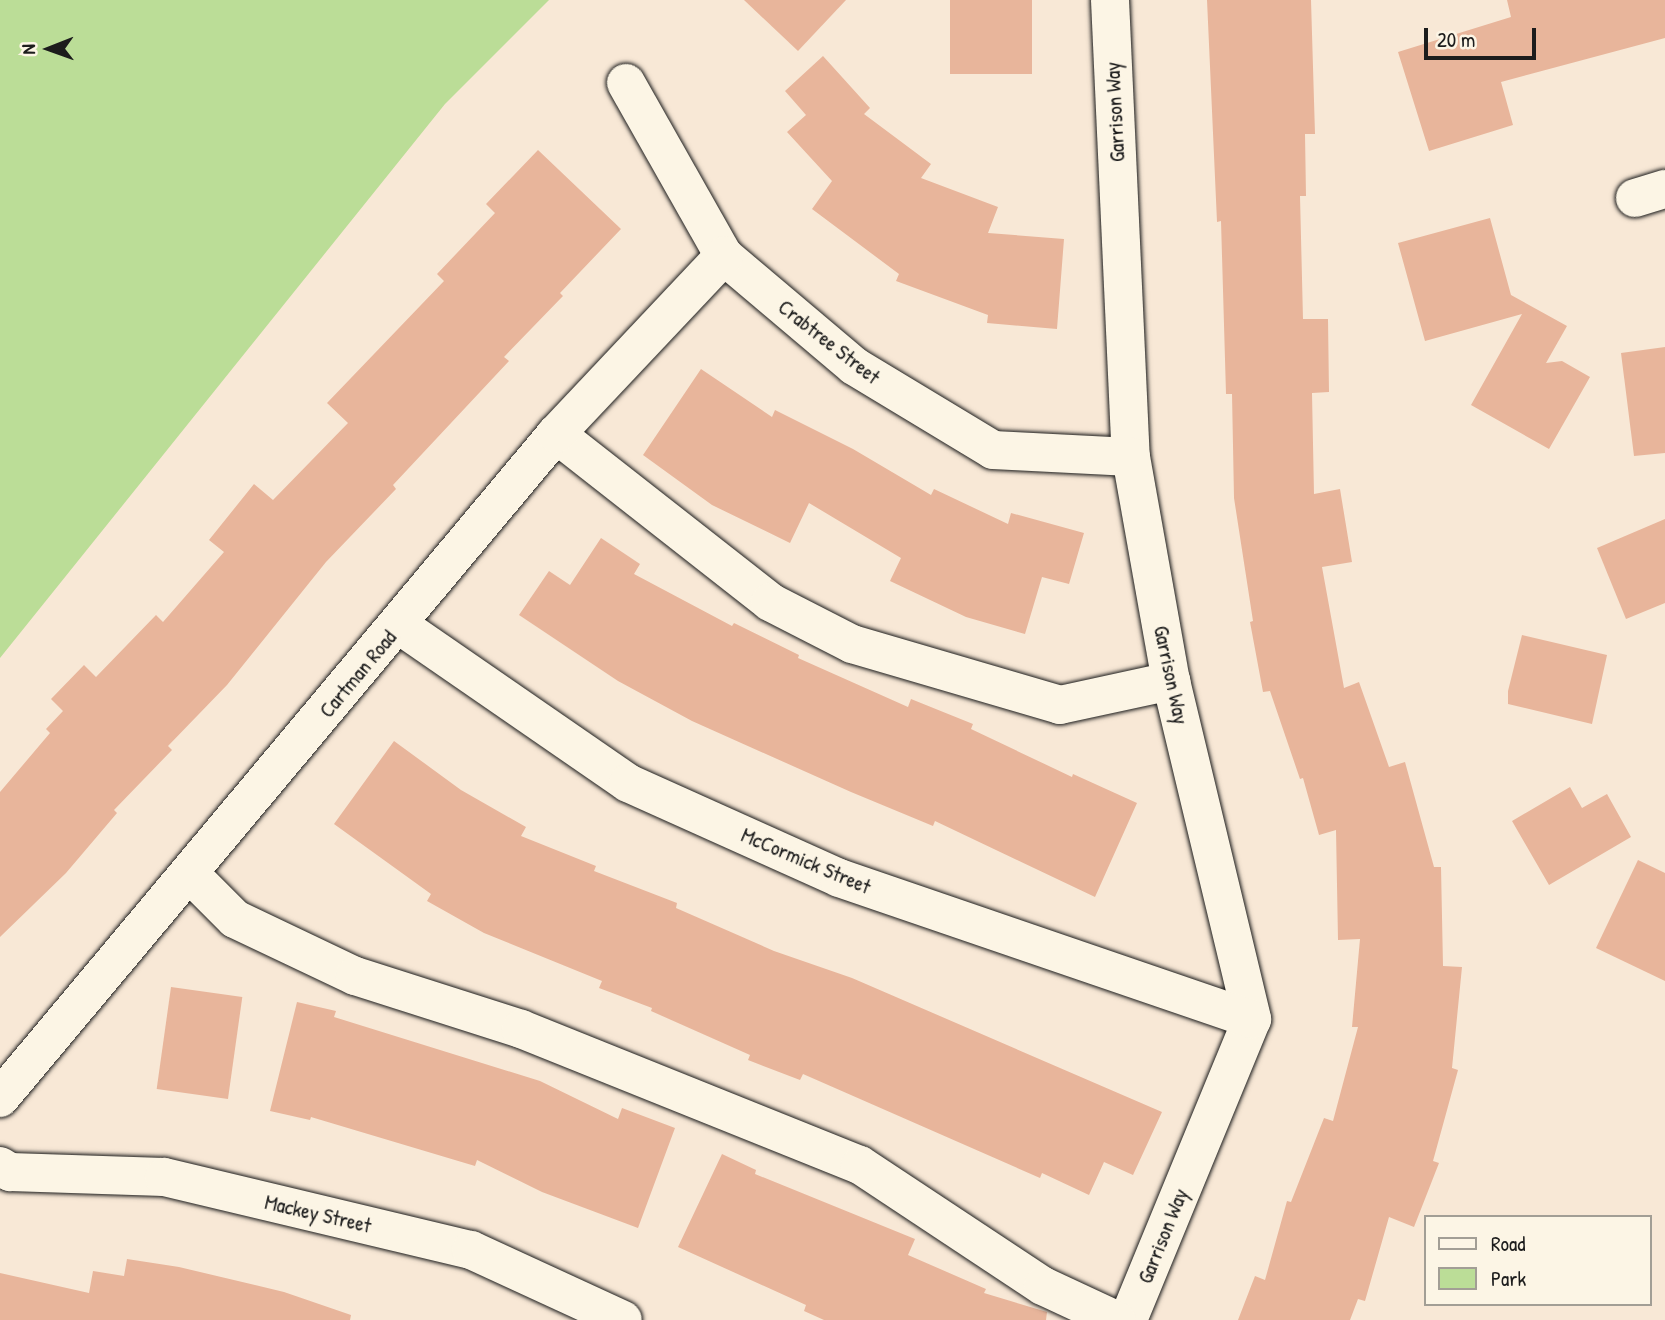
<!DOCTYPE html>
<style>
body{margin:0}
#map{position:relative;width:1665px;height:1320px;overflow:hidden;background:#f8e8d6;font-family:"Patrick Hand",sans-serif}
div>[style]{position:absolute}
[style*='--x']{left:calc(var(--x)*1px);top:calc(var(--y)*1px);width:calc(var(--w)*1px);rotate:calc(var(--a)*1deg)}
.green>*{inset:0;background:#bbdd97}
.building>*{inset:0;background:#e8b59b;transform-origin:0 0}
.roads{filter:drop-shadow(0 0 2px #1c1c1c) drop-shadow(0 0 2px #1c1c1c)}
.minor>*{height:38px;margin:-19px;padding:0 19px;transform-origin:19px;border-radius:19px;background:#fcf5e5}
span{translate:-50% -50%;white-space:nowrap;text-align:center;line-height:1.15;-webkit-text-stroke:6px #fcf5e5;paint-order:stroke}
.street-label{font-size:21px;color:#1c1c1c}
.legend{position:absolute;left:1424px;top:1215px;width:228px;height:91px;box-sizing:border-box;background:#fcf5e5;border:2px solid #a29e95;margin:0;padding:9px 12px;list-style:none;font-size:21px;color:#1c1c1c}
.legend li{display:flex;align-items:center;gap:14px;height:35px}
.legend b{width:35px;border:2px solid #a29e95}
.north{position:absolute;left:14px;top:14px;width:70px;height:70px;-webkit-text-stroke:5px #fcf5e5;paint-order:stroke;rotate:269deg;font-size:19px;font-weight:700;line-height:28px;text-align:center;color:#1c1c1c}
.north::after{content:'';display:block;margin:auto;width:24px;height:32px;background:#1c1c1c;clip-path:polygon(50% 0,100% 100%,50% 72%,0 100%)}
.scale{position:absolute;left:1424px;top:28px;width:112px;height:32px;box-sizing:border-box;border:4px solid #1c1c1c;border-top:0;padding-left:9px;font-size:21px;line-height:24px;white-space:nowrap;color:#1c1c1c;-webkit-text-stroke:5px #fcf5e5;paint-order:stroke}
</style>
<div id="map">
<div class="green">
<div style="clip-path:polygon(0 0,549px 0,445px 104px,0 658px)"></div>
</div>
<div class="building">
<div style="clip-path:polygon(744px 0,846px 0,798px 51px)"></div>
<div style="left:950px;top:0;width:82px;height:74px"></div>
<div style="clip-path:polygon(1207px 0,1311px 0,1315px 134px,1305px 134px,1306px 196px,1300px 196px,1303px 319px,1328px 319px,1329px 392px,1312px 393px,1314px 494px,1340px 489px,1352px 562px,1322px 567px,1344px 688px,1359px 682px,1389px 767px,1405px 762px,1434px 867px,1441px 867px,1443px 966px,1462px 967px,1452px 1068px,1458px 1070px,1433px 1161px,1439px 1163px,1414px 1227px,1389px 1217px,1365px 1301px,1358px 1299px,1350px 1320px,1238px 1320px,1255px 1276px,1265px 1280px,1287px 1201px,1291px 1202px,1324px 1118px,1333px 1121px,1358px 1027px,1352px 1027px,1360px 939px,1338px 940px,1336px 830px,1319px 835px,1303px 778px,1300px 779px,1270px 691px,1263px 692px,1250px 622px,1253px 621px,1234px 498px,1232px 394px,1226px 394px,1221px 221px,1217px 222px)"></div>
<div style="clip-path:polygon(1507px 0,1665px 0,1665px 38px,1501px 82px,1513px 125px,1429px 151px,1398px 52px,1511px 17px)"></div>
<div style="clip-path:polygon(823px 56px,870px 108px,864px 114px,931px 164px,921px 178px,998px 207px,988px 233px,1064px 239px,1057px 329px,987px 323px,988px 315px,896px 281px,899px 274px,812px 209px,832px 181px,787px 132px,806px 115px,785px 91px)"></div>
<div style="clip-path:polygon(538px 150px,621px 229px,560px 293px,563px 296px,504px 357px,509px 361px,393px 485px,396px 489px,326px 562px,227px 685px,168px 746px,172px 750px,114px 810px,117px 813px,66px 873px,0 937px,0 792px,50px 733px,46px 729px,63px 711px,51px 699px,84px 665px,96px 677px,156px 615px,163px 622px,224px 552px,209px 540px,254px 484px,273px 500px,348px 423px,327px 403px,444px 281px,437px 274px,495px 213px,486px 204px)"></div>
<div style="clip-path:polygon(1490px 218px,1511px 295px,1567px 326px,1546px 363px,1562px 361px,1590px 377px,1549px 449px,1471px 405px,1522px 314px,1425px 341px,1398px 243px)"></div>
<div style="clip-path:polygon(1665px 347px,1665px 453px,1634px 456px,1621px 353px)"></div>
<div style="clip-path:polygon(701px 369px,772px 417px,775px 410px,853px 449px,931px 495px,934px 489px,1008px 524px,1011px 513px,1084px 533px,1069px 584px,1042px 577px,1025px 634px,966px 617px,890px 581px,901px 558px,809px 503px,790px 543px,712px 505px,643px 455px)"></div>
<div style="clip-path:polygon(1665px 519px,1665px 603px,1626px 619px,1597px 548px)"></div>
<div style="clip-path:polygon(601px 538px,640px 564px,634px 574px,732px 626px,734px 623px,799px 655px,798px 658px,908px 707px,911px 699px,973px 724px,971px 729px,1072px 777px,1073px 774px,1137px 803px,1095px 897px,935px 821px,933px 826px,851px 792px,692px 721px,618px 681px,519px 615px,549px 571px,570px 585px)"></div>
<div style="clip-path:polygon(1522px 635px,1607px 655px,1592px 724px,1508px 704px,1508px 691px)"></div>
<div style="clip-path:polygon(394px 741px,461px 790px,526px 827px,521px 836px,596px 866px,594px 871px,677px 903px,676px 908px,774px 951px,852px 978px,1162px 1112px,1133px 1175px,1104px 1162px,1089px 1195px,1042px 1173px,1040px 1178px,803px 1074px,800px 1080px,748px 1060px,750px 1055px,651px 1011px,652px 1008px,599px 988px,602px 981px,484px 933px,427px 901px,431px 894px,334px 824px)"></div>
<div style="clip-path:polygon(1570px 787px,1582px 808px,1607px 794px,1631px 837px,1549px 885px,1512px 821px)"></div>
<div style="clip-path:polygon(1638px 860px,1665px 873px,1665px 981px,1596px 948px)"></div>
<div style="left:171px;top:987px;width:72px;height:103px;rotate:8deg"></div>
<div style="clip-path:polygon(297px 1002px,336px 1011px,334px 1017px,540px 1081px,618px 1119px,622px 1108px,675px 1128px,638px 1228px,542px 1192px,477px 1160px,475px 1166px,311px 1117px,310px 1120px,270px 1111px)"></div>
<div style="clip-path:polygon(722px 1154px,756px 1170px,755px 1174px,915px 1239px,908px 1255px,986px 1289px,984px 1293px,1047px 1312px,1046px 1320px,824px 1320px,804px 1311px,806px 1305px,678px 1247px)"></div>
<div style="clip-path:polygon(127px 1259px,179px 1267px,284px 1292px,351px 1315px,350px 1320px,0 1320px,0 1273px,89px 1293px,93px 1271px,124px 1276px)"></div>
</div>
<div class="roads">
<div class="minor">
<div style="--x:1110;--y:0;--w:457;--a:87.4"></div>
<div style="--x:1131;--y:457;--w:228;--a:79.9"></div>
<div style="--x:1171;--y:681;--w:348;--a:76.5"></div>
<div style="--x:1252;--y:1019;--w:326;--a:112.4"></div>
<div style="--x:626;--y:83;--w:199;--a:60.5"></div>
<div style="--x:724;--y:256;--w:170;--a:40.2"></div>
<div style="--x:854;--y:366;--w:162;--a:31.1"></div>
<div style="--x:993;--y:450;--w:138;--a:2.9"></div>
<div style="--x:1635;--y:198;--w:31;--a:-17"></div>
<div style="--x:556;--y:434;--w:272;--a:38.1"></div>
<div style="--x:770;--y:602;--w:92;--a:27.1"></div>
<div style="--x:852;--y:644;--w:217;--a:16.3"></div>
<div style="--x:1060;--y:705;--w:114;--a:-12.2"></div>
<div style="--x:399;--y:625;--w:278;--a:34.6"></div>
<div style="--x:628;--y:783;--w:231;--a:24.2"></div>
<div style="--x:839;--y:878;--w:436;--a:18.9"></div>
<div style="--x:189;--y:873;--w:65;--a:45"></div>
<div style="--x:235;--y:919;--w:133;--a:25.4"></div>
<div style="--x:355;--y:976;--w:174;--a:17.7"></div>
<div style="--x:521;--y:1029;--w:365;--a:21.9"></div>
<div style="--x:860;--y:1165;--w:219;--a:33.5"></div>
<div style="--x:1043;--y:1286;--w:81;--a:25"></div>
<div style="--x:0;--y:1098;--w:866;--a:-50.06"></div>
<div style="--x:556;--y:434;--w:245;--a:-46.7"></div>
<div style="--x:0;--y:1166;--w:12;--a:31"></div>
<div style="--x:10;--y:1172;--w:154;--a:1.9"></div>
<div style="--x:164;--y:1177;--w:316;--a:13.4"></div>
<div style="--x:471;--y:1250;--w:167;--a:24.7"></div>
</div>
</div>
<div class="street-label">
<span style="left:1115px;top:112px;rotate:-93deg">Garrison Way</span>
<span style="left:829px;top:342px;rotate:38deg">Crabtree Street</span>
<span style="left:358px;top:674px;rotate:-50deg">Cartman Road</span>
<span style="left:1171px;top:675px;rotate:78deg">Garrison Way</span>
<span style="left:806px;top:861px;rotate:23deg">McCormick Street</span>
<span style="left:318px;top:1214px;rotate:13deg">Mackey Street</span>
<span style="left:1163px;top:1236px;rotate:-68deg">Garrison Way</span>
</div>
<ul class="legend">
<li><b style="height:9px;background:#fcf5e5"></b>Road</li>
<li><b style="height:19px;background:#bbdd97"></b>Park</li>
</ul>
<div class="north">N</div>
<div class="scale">20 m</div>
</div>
